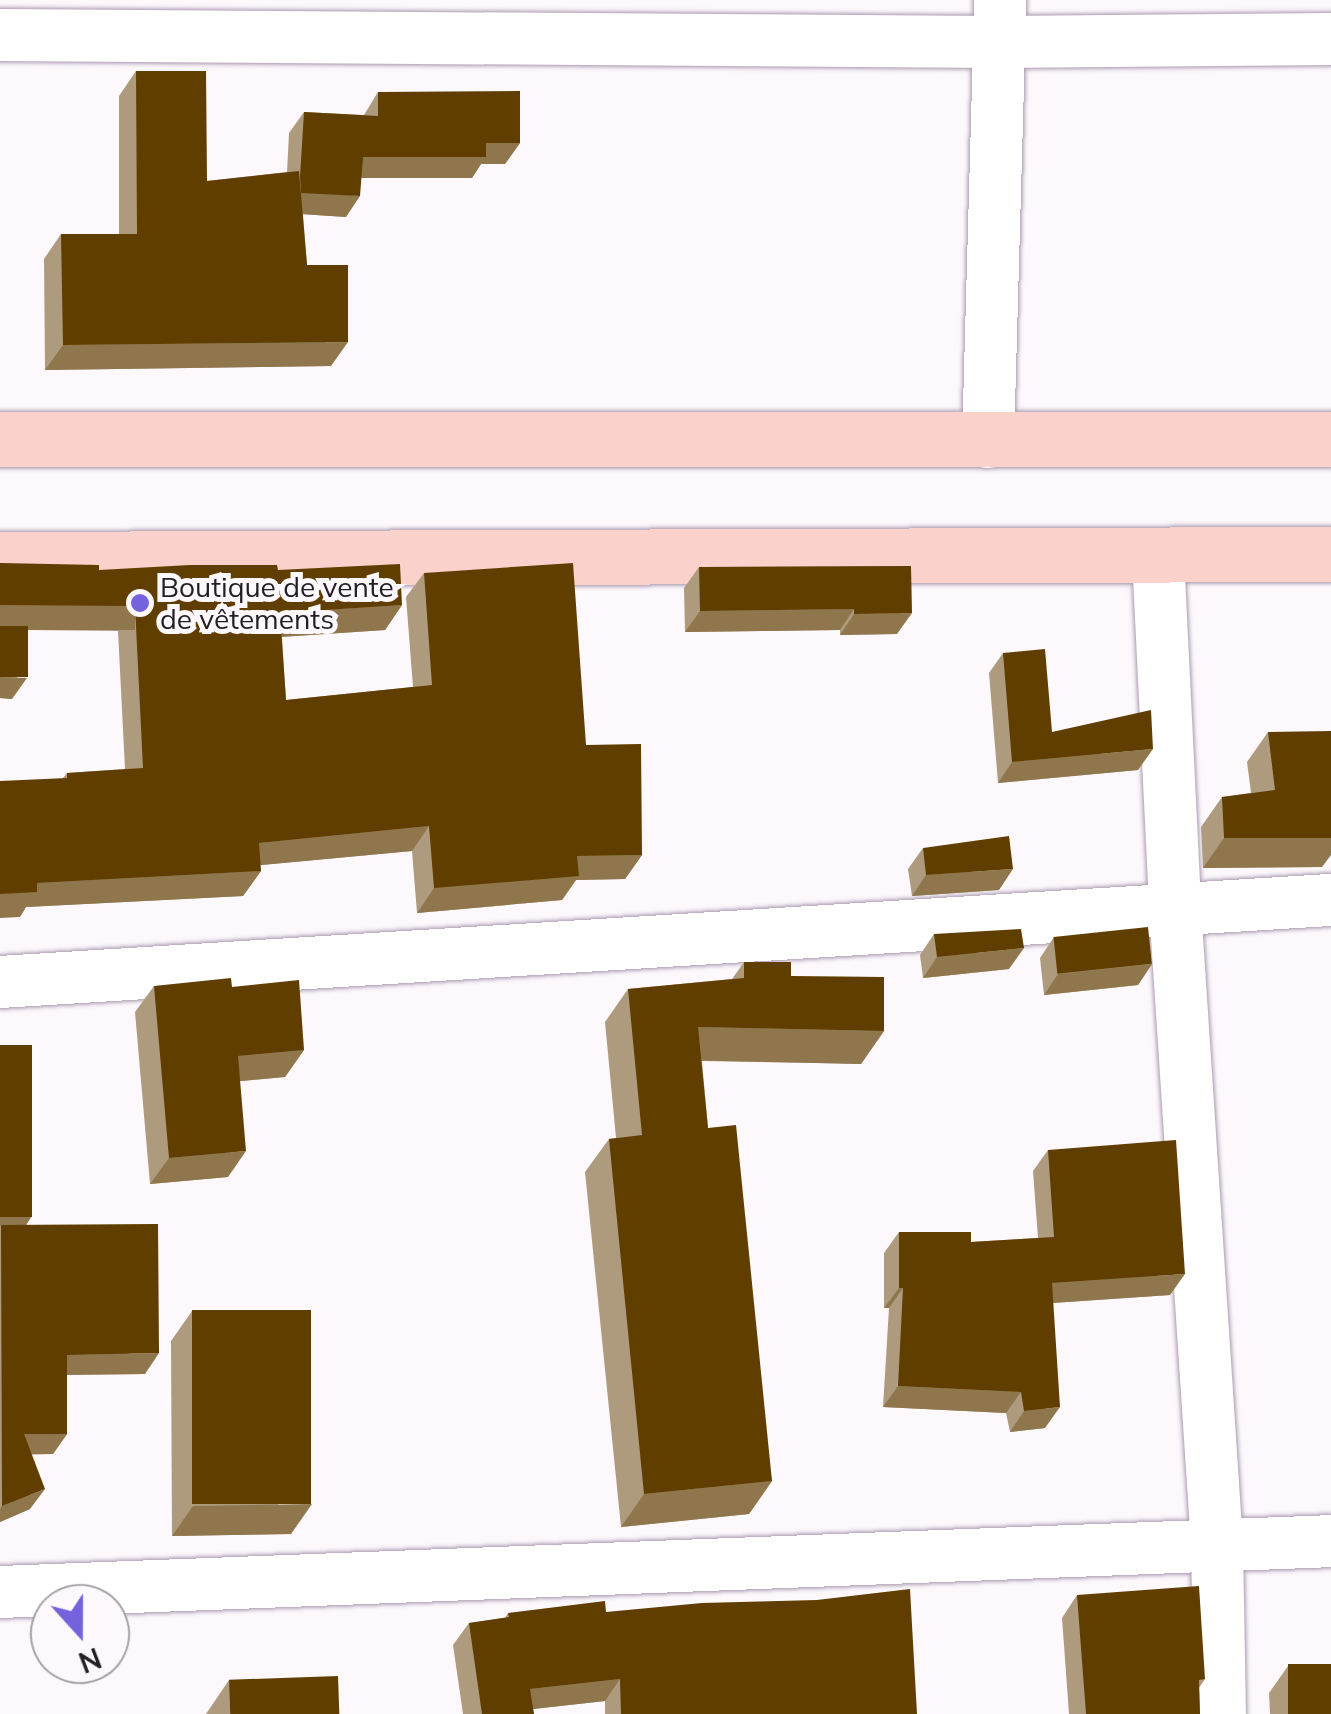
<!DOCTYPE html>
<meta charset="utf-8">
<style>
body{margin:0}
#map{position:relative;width:1331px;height:1714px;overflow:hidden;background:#fcf8fc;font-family:Mulish,sans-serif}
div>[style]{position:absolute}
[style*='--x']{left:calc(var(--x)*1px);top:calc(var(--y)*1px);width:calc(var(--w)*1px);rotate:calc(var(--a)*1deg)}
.roads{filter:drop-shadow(0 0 2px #ab9baf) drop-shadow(0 0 2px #ab9baf)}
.minor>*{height:52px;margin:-26px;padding:0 26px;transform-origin:26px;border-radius:26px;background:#fff}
.secondary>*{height:55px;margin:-27.5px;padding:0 27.5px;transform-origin:27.5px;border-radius:27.5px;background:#fbd1cc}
.wall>*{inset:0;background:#ae9b7e}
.shaded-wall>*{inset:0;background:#8f764c;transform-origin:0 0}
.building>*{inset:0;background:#603e00;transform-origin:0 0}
.dots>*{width:28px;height:28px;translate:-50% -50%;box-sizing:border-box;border:5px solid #fcf8fc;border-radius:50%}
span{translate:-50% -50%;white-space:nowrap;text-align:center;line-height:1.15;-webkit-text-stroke:10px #fcf8fc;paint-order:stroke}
.poi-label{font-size:28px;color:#231d24}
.left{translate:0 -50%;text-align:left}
.north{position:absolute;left:30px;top:1584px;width:100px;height:100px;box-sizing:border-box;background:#fcf8fc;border:2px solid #a5a0a6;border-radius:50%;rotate:159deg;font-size:28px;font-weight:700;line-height:40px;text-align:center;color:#231d24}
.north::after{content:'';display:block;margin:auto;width:35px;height:45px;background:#7562dd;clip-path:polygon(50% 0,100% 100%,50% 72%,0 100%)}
</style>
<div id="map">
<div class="roads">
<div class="minor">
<div style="--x:0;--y:35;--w:999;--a:0.4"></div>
<div style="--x:999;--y:42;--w:332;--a:-0.5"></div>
<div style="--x:988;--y:442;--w:442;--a:-88.4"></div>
<div style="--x:1158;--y:556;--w:351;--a:87.2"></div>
<div style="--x:1175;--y:907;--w:639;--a:86.23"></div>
<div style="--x:1217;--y:1545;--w:169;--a:89"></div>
<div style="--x:0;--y:982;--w:1334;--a:-3.53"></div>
<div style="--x:0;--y:1592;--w:1332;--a:-2.19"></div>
</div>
<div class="secondary">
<div style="--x:0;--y:439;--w:1331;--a:0"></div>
<div style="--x:0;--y:559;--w:1331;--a:-0.22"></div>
</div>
</div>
<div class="wall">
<div style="clip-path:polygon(136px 71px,207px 181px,287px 172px,289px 133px,304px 112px,364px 115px,378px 92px,520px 143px,505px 164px,481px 164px,472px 178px,361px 178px,346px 217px,303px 214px,307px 265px,331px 366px,45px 370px,44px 259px,61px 234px,119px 234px,119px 96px)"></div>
<div style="clip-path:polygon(0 563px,99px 570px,278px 570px,402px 605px,385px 630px,282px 637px,286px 700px,413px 687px,406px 597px,424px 573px,586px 745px,642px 855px,625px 879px,576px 880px,562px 900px,417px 913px,412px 851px,260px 865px,261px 871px,243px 896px,26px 907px,20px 917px,63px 778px,67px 773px,125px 769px,118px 631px,28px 630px,12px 699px,0 698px)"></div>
<div style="clip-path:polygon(911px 566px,897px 634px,840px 635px,840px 630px,685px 632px,684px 588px,699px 567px)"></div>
<div style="clip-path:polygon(1003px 653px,1052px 732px,1138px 770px,998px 783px,989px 673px)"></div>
<div style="clip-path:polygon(1268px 732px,1322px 867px,1203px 868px,1201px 827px,1222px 797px,1251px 793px,1247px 762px)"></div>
<div style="clip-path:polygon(923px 848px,999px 890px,912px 896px,908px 869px)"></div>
<div style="clip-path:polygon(934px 934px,1009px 969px,923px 978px,920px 955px)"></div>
<div style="clip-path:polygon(1054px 937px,1152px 964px,1138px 985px,1044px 995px,1040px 958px)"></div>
<div style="clip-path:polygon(744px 962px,791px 976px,884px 1031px,861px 1064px,702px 1061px,708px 1128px,772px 1481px,749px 1514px,621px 1527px,585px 1172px,609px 1139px,616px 1138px,605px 1022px,628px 989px,732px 979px)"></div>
<div style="clip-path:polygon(154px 986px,232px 987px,304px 1050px,285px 1077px,240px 1081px,228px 1177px,150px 1184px,135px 1012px)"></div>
<div style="clip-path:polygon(0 1045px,26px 1224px,145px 1374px,67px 1375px,67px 1434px,53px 1454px,31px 1454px,30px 1509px,0 1522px)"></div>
<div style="clip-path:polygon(1048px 1150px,1170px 1295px,1053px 1303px,1045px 1428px,1010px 1432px,1006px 1413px,883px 1407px,889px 1308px,884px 1308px,884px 1253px,899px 1232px,971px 1242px,1038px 1238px,1033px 1171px)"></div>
<div style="clip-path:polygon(192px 1311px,291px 1534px,172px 1536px,171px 1341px)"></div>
<div style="clip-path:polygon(1077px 1595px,1205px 1679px,1199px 1688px,1200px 1714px,1069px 1714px,1062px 1618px)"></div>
<div style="clip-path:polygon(606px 1612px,917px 1714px,605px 1714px,605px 1701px,533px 1709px,534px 1714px,463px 1714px,453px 1645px,469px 1623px,505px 1618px,508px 1613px)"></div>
<div style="clip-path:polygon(1288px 1666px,1331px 1714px,1270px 1714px,1269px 1693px)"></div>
<div style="clip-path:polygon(229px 1680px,339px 1714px,206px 1714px)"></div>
</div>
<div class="shaded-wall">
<div style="clip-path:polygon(486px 143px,520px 143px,505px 164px,481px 164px,472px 178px,348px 178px,363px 157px)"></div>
<div style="clip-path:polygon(299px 192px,360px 196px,346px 217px,284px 213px)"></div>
<div style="clip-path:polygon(348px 342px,331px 366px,45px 370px,63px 345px)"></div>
<div style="left:0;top:605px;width:135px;height:25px"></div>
<div style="clip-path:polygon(402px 605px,385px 630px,263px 638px,280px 613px)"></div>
<div style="clip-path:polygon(854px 609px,840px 630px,685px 632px,700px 611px)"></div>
<div style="clip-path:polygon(912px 613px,897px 634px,840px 635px,854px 614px)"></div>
<div style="clip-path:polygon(0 677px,27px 678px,12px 699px,0 698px)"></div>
<div style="clip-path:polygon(1153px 749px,1138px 770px,998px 783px,1012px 762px)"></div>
<div style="clip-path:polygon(429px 826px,412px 851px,242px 867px,259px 843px)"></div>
<div style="clip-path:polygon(1224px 838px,1331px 838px,1331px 855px,1322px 867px,1203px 868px)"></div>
<div style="clip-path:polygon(642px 855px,625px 879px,576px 880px,562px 900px,417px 913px,434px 888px,577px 856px)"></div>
<div style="clip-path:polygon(1013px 869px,999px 890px,912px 896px,926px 875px)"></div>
<div style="clip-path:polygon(261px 871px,243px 896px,26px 907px,20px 917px,0 918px,0 894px,37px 883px)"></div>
<div style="clip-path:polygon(1024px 948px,1009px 969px,923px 978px,937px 957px)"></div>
<div style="clip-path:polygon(1152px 964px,1138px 985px,1044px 995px,1058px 974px)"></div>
<div style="clip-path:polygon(698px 1027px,884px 1031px,861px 1064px,675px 1060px)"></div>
<div style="clip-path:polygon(304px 1050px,285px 1077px,220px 1083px,238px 1056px)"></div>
<div style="clip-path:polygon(246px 1151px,228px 1177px,150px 1184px,169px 1158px)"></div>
<div style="clip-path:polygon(32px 1216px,18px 1237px,1px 1225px,0 1226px,0 1217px)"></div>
<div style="clip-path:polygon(1185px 1274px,1170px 1295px,1037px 1304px,1052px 1283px)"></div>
<div style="clip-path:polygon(899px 1288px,903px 1288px,889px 1308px,884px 1308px)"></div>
<div style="clip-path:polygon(159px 1353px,145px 1374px,52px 1375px,67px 1355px)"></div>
<div style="clip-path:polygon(898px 1386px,1021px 1392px,1006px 1413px,883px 1407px)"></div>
<div style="clip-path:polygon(1060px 1407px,1045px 1428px,1010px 1432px,1024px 1411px)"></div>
<div style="clip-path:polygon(24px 1434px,67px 1434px,53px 1454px,10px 1455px)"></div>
<div style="clip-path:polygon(772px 1481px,749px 1514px,621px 1527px,644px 1494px)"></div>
<div style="clip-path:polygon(45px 1489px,30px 1509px,0 1522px,0 1509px,2px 1506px)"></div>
<div style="clip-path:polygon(312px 1504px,291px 1534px,172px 1536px,193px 1506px)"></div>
<div style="clip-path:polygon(620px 1679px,605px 1701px,515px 1711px,530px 1689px)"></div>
</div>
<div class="building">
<div style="clip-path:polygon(136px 71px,206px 71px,207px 181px,299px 171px,307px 265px,348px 265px,348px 342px,63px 345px,61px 234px,137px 234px)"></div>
<div style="clip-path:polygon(520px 91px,520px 143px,486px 143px,486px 157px,363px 157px,360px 196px,301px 193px,300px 177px,304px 112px,378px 116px,378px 92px)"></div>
<div style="clip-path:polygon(0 563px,99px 565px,99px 570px,190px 565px,277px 565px,278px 570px,400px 564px,402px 605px,280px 613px,286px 700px,432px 685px,424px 573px,573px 563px,586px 745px,641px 744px,642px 855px,577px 856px,579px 876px,434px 888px,429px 826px,259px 843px,261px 871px,37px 883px,37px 892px,0 894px,0 781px,67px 778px,67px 773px,143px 768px,135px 606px,0 605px)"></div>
<div style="clip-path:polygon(911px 566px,912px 613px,854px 614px,854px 609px,700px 611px,699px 567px)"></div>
<div style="left:0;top:626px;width:28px;height:51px"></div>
<div style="clip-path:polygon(1045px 649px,1052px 732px,1151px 710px,1153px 749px,1012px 762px,1003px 653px)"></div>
<div style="clip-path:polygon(1331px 731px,1331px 838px,1224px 838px,1222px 797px,1275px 790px,1268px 732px)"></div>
<div style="clip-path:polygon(1009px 836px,1013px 869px,926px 875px,923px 848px)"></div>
<div style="left:1148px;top:927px;width:37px;height:95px;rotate:84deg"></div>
<div style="clip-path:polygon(1021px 929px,1024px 948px,937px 957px,934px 934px)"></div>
<div style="clip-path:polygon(744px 962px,791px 962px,791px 976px,884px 977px,884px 1031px,698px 1027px,708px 1128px,736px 1125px,772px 1481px,644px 1494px,609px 1139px,642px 1135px,628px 989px,744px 978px)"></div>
<div style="clip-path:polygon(231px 978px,232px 987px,299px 980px,304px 1050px,238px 1056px,246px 1151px,169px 1158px,154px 986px)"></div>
<div style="left:0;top:1045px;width:32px;height:172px"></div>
<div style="clip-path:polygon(1176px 1140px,1185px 1274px,1052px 1283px,1060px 1407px,1024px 1411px,1021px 1392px,898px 1386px,903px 1288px,899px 1288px,899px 1232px,971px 1232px,971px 1242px,1054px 1237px,1048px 1150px)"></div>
<div style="clip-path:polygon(158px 1224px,159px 1353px,67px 1355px,67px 1434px,24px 1434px,45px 1489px,2px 1506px,1px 1225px)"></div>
<div style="left:311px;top:1310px;width:194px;height:119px;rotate:90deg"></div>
<div style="clip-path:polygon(1199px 1586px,1205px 1679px,1199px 1680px,1200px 1714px,1086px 1714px,1077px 1595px)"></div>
<div style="clip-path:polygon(910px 1589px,917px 1714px,621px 1714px,620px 1679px,530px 1689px,534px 1714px,482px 1714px,469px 1623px,509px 1617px,508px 1613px,605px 1601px,606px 1612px,702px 1603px,817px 1600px)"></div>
<div style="left:1331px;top:1664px;width:50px;height:43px;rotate:90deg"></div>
<div style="left:338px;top:1676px;width:38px;height:109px;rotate:88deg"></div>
</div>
<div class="dots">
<div style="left:140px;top:603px;background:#7562dd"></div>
</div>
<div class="poi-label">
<span class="left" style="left:160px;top:603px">Boutique de vente<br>de vêtements</span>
</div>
<div class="north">N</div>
</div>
